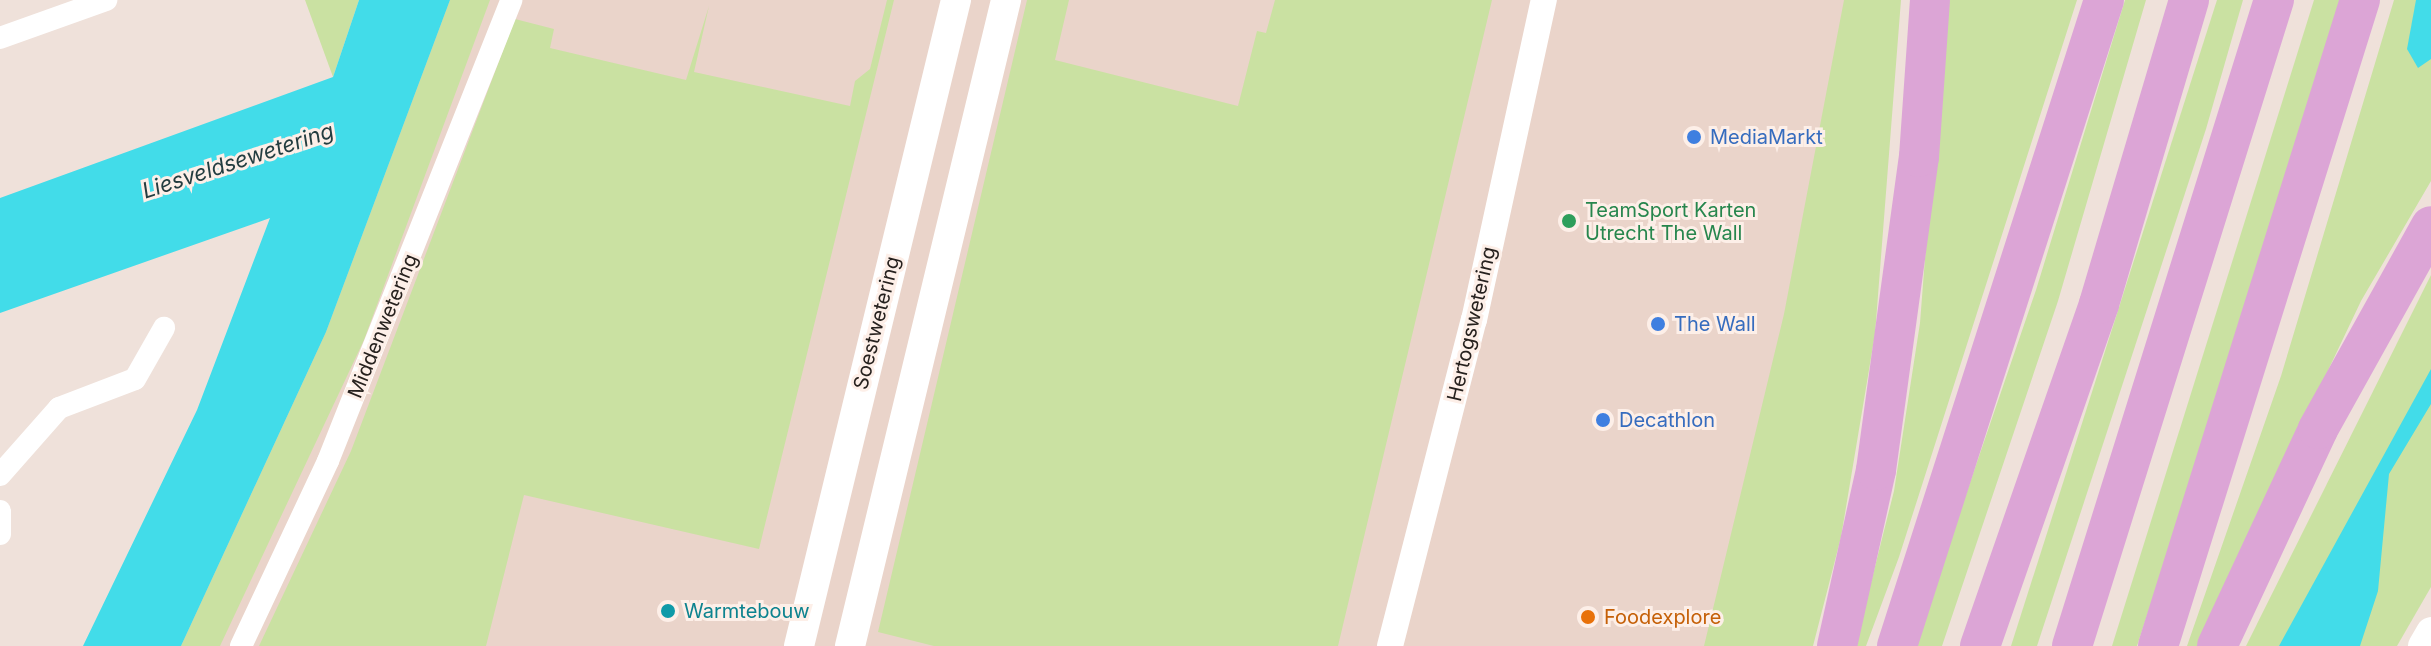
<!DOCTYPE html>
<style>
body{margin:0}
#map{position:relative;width:2431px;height:646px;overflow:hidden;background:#efe1da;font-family:Inter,sans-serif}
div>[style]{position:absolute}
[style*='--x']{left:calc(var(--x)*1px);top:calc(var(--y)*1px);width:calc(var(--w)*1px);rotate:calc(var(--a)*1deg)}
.built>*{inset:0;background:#ead4ca}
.green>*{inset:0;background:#cae1a2}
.water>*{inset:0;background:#42dce9}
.minor>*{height:22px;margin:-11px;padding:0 11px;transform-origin:11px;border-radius:11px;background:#fff}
.tertiary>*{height:26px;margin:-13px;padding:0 13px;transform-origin:13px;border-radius:13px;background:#fff}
.secondary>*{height:30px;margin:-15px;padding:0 15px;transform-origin:15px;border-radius:15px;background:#fff}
.motorway>*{height:40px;margin:-20px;padding:0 20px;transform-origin:20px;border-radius:20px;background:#dca5d6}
.dots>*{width:22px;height:22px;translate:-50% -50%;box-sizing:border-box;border:4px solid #fdefe8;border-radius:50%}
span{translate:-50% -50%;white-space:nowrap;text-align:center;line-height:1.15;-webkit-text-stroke:6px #fdefe8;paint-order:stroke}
.shop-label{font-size:20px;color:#366cbe}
.left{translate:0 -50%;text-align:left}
.leisure-label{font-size:20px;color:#27864d}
.street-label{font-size:20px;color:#26211e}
.culture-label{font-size:20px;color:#0d838f}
.food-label{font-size:20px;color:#c56008}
.water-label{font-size:22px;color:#243d40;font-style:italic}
</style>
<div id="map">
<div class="built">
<div style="clip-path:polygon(421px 0,1881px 0,1750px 646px,174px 646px)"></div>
</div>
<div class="green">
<div style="clip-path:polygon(305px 0,359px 0,333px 77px)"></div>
<div style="clip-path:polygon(450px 0,490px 0,364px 340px,220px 646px,181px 646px,326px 332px)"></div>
<div style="clip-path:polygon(887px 0,894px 0,759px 549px,524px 495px,486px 646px,259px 646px,351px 451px,515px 19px,554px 29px,550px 48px,686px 80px,709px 6px,694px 72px,850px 106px,855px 81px,870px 69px)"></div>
<div style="clip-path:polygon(1027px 0,1069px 0,1055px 60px,1238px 106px,1257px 31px,1266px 33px,1275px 0,1492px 0,1338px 646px,934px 646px,878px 632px)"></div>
<div style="clip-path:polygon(1844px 0,1901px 0,1875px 334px,1841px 537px,1813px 646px,1704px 646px,1784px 314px)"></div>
<div style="clip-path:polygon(1945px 0,2077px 0,1899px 557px,1866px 646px,1855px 646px,1894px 491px,1920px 323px)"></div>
<div style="clip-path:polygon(2125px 0,2146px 0,2058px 301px,1942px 646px,1914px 646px,2036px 290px)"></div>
<div style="clip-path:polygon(2217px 0,2243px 0,2206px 129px,2037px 646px,2011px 646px)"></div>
<div style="clip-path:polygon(2314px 0,2341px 0,2285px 195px,2137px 646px,2112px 646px)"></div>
<div style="clip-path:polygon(2394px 0,2431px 0,2431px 181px,2361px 301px,2197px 646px,2187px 646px,2281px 376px)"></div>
<div style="clip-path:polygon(2431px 275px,2431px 587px,2397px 646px,2246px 646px)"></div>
</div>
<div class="water">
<div style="clip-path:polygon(359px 0,450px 0,326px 332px,181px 646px,83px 646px,197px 410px,270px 218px,0 313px,0 198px,333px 77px)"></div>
<div style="clip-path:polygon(2416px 0,2431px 0,2431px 59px,2418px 68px,2407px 49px)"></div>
<div style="clip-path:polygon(2431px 369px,2431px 404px,2389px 474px,2378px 591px,2360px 646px,2279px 646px)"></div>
</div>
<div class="minor">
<div style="--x:0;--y:38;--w:113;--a:-19.7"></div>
<div style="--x:0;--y:475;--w:89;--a:-48.6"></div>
<div style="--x:59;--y:408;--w:81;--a:-20.9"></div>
<div style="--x:135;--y:379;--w:59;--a:-60.4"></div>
<div style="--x:0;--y:511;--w:23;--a:90"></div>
<div style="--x:241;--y:646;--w:204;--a:-64.8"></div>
<div style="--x:328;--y:461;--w:496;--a:-68.3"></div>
</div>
<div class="tertiary">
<div style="--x:1390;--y:646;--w:337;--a:-75.6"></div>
<div style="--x:1474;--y:320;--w:328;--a:-77.7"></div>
</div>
<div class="secondary">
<div style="--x:799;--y:646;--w:665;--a:-76.34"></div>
<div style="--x:850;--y:646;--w:665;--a:-76.42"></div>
<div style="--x:2423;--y:646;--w:16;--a:-60"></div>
</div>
<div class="motorway">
<div style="--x:1837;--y:646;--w:180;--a:-77.5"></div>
<div style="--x:1876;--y:470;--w:316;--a:-82.2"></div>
<div style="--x:1919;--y:157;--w:157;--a:-86"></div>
<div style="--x:1897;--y:646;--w:678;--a:-72.23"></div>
<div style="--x:1980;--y:646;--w:362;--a:-70.8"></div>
<div style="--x:2099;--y:304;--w:317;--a:-73.5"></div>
<div style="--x:2072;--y:646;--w:677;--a:-72.64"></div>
<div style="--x:2158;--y:646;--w:677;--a:-72.64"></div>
<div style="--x:2217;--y:646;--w:239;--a:-65"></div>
<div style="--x:2318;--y:429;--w:232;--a:-60.9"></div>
</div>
<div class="dots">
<div style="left:1694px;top:137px;background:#3f7fe0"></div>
<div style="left:1569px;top:221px;background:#2e9e5b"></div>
<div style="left:1658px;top:324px;background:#3f7fe0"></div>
<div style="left:1603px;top:420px;background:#3f7fe0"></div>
<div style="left:668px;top:611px;background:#0f9aa8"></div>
<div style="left:1588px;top:617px;background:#e8710a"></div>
</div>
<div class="shop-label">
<span class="left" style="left:1710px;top:137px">MediaMarkt</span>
<span class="left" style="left:1674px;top:324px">The Wall</span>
<span class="left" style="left:1619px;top:420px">Decathlon</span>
</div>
<div class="leisure-label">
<span class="left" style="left:1585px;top:222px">TeamSport Karten<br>Utrecht The Wall</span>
</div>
<div class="street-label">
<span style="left:877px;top:323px;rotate:-76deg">Soestwetering</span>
<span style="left:1472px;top:324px;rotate:-77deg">Hertogswetering</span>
<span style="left:383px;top:326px;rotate:-68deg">Middenwetering</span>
</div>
<div class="culture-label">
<span class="left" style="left:684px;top:611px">Warmtebouw</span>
</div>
<div class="food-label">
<span class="left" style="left:1604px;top:617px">Foodexplore</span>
</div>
<div class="water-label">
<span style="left:238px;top:161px;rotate:-18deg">Liesveldsewetering</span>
</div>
</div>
